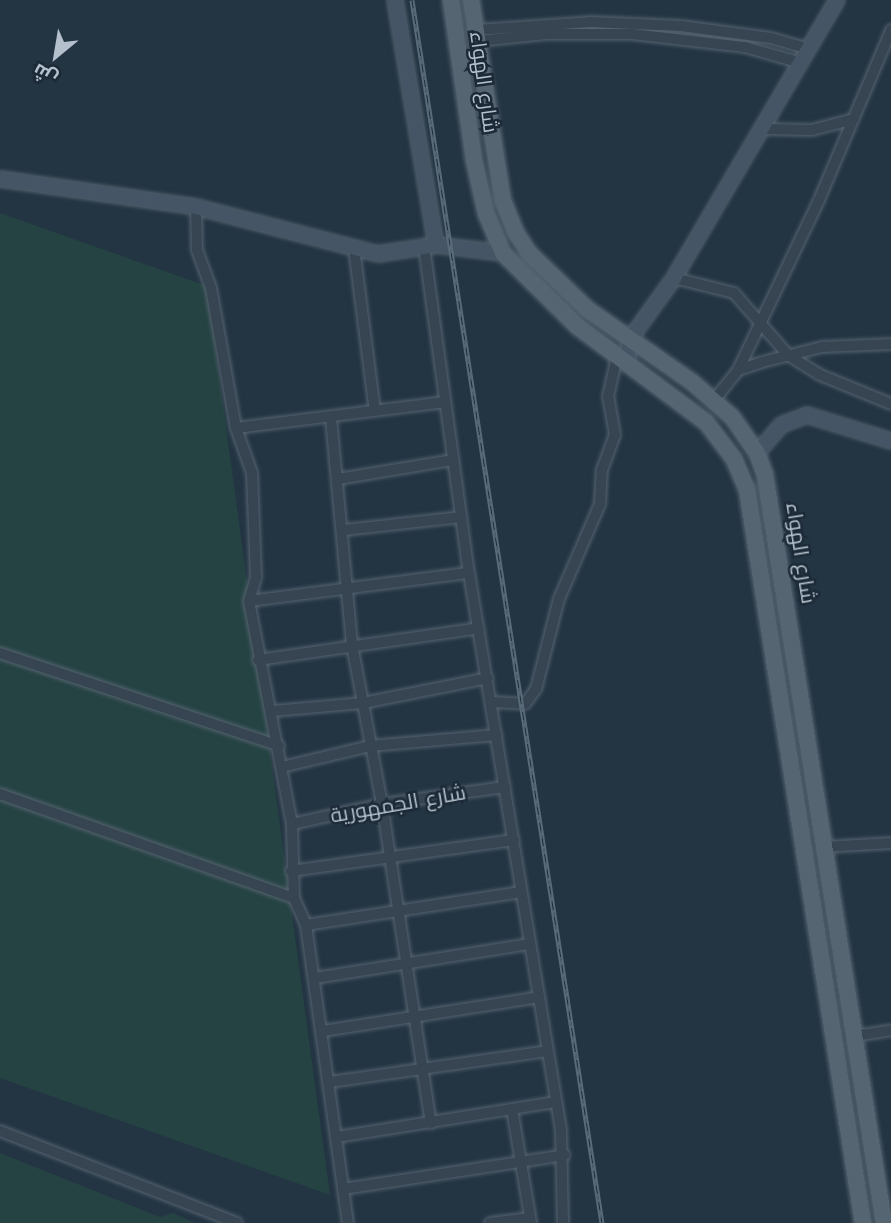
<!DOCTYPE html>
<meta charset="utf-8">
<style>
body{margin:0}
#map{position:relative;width:891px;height:1223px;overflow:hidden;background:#233443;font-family:"Work Sans",Cairo,sans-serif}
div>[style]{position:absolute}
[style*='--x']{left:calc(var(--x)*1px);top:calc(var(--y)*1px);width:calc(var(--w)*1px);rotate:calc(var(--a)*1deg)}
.green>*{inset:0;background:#254343}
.roads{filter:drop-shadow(0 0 2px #55636f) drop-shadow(0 0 2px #55636f)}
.street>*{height:10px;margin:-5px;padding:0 5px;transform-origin:5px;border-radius:5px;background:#374552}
.secondary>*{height:14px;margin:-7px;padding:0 7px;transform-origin:7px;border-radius:7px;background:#455565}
.primary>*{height:16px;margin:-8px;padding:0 8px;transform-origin:8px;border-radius:8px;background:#556572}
.rail>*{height:5px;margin-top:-2.5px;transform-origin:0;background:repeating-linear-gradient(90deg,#1c2a37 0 8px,#596a79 0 16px);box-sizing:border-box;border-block:2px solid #596a79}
span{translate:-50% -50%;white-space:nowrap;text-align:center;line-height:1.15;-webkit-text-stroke:5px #1c2a37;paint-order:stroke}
.street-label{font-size:21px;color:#b4c0cc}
.north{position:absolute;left:21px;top:21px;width:70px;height:70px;-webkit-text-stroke:5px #1c2a37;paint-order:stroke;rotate:210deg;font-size:19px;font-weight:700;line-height:28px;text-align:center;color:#b4c0cc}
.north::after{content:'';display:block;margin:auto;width:24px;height:32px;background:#b4c0cc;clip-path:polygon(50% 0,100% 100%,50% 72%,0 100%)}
</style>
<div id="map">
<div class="green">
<div style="clip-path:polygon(0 213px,207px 286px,330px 1195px,0 1078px)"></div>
<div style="clip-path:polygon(0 1153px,160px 1217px,173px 1213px,194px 1223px,0 1223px)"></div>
</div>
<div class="roads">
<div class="street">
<div style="--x:477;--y:30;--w:113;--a:-4"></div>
<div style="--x:590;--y:22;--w:91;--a:2.5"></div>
<div style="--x:681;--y:26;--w:91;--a:7.6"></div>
<div style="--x:771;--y:38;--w:40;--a:16"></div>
<div style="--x:478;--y:41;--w:68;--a:-5.9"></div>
<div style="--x:546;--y:34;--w:86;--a:0"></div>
<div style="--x:632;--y:34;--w:114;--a:6.6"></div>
<div style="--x:745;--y:47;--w:58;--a:15.9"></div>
<div style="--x:762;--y:129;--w:50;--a:1.1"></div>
<div style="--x:812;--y:130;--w:43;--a:-14.7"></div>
<div style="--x:196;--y:207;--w:43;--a:88.7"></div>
<div style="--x:197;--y:250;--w:40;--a:69.8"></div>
<div style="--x:211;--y:288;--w:142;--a:79.9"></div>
<div style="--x:236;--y:428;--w:48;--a:70.4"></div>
<div style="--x:252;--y:473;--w:104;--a:87.8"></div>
<div style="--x:256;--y:577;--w:25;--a:106"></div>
<div style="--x:249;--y:601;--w:227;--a:79.1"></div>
<div style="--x:292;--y:824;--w:74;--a:88.5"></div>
<div style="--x:294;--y:898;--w:30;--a:66"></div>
<div style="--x:306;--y:925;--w:301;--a:82"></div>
<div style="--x:424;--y:246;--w:330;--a:82.2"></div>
<div style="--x:469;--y:573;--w:565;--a:80.62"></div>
<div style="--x:561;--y:1130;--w:93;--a:88.8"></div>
<div style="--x:354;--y:248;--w:164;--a:82.7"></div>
<div style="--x:674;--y:278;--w:62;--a:14"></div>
<div style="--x:734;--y:293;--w:82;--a:48.9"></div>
<div style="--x:788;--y:355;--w:36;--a:32"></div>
<div style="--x:818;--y:374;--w:79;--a:22.3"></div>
<div style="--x:738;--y:370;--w:188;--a:-64.5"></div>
<div style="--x:819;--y:200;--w:185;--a:-67"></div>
<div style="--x:714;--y:400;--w:38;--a:-51"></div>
<div style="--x:738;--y:370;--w:25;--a:-18"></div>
<div style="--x:762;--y:362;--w:62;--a:-14"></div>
<div style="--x:822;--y:347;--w:69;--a:-2.5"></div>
<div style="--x:331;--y:418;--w:228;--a:84.7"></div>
<div style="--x:352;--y:645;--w:162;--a:79.3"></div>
<div style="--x:382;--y:804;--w:323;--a:81.3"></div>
<div style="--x:236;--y:428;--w:211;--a:-7.1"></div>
<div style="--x:338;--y:479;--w:117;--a:-9.4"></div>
<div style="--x:344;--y:530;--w:118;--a:-6.3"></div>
<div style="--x:249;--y:601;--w:222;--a:-7.3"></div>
<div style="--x:0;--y:653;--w:294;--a:18.4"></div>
<div style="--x:258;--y:660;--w:223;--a:-8.2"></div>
<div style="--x:491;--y:702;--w:34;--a:3"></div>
<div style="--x:525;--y:704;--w:19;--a:-54"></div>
<div style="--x:536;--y:689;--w:93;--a:-75.7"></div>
<div style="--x:559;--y:599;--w:103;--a:-66.7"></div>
<div style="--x:600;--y:504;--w:34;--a:-87"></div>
<div style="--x:602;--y:470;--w:37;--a:-70"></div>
<div style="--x:615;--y:435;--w:39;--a:-100"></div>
<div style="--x:608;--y:397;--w:42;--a:-77.6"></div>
<div style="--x:273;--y:711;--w:90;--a:-5.1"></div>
<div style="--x:363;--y:703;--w:127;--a:-11.3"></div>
<div style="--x:282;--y:767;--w:90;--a:-13.4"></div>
<div style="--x:370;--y:746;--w:127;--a:-5"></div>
<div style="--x:0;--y:794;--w:312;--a:19.5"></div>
<div style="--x:292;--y:824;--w:92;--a:-12.5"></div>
<div style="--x:382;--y:804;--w:124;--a:-7.9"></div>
<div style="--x:824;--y:847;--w:67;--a:-3.4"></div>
<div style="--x:291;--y:871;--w:225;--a:-7.9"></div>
<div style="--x:306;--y:925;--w:218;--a:-8.7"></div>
<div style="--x:315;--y:978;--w:218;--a:-9"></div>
<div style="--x:323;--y:1031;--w:219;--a:-8.9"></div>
<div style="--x:855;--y:1036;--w:36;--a:-9"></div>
<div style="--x:330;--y:1082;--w:219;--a:-8.1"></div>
<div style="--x:512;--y:1109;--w:116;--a:80.5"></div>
<div style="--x:0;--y:1131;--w:254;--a:21.2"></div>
<div style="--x:337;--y:1137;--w:222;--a:-9.1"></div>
<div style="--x:343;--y:1189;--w:224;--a:-8.7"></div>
<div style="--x:490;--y:1223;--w:40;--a:-7.1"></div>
</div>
<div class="secondary">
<div style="--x:395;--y:0;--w:248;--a:80.5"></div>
<div style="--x:0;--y:179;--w:198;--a:8.1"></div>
<div style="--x:196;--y:207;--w:188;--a:14.5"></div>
<div style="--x:378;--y:254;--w:59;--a:-8.8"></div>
<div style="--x:436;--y:245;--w:67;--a:6.8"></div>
<div style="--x:627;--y:362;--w:23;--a:-83"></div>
<div style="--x:630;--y:339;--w:75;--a:-54.2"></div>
<div style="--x:674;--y:278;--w:322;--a:-59.6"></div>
<div style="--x:757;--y:453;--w:37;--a:-49"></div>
<div style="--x:781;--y:425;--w:28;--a:-21"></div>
<div style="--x:807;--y:415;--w:88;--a:17.2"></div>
</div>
<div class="primary">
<div style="--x:451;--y:0;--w:162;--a:81.8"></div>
<div style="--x:474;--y:160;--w:54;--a:77.2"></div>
<div style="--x:486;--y:213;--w:43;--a:67"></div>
<div style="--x:503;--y:253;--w:104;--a:44.6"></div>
<div style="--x:577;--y:326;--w:161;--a:36.7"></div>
<div style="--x:706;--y:422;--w:46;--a:52.9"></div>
<div style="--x:734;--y:459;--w:33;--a:67"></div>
<div style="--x:747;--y:489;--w:743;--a:81.02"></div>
<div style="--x:471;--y:0;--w:204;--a:81"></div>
<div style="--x:503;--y:201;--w:35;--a:68"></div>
<div style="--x:516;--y:233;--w:24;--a:57"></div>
<div style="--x:529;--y:253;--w:81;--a:44"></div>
<div style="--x:587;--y:309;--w:129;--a:34.9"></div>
<div style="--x:693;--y:383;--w:52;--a:41.1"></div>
<div style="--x:732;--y:417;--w:44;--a:55.2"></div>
<div style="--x:757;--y:453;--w:23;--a:70"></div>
<div style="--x:765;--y:475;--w:757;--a:80.96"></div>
</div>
</div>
<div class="rail">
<div style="--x:412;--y:0;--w:1238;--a:81.17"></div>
</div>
<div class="street-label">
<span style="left:484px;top:82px;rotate:82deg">شارع الهواء</span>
<span style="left:801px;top:553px;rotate:81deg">شارع الهواء</span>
<span style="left:398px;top:804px;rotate:-10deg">شارع الجمهورية</span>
</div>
<div class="north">ش</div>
</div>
